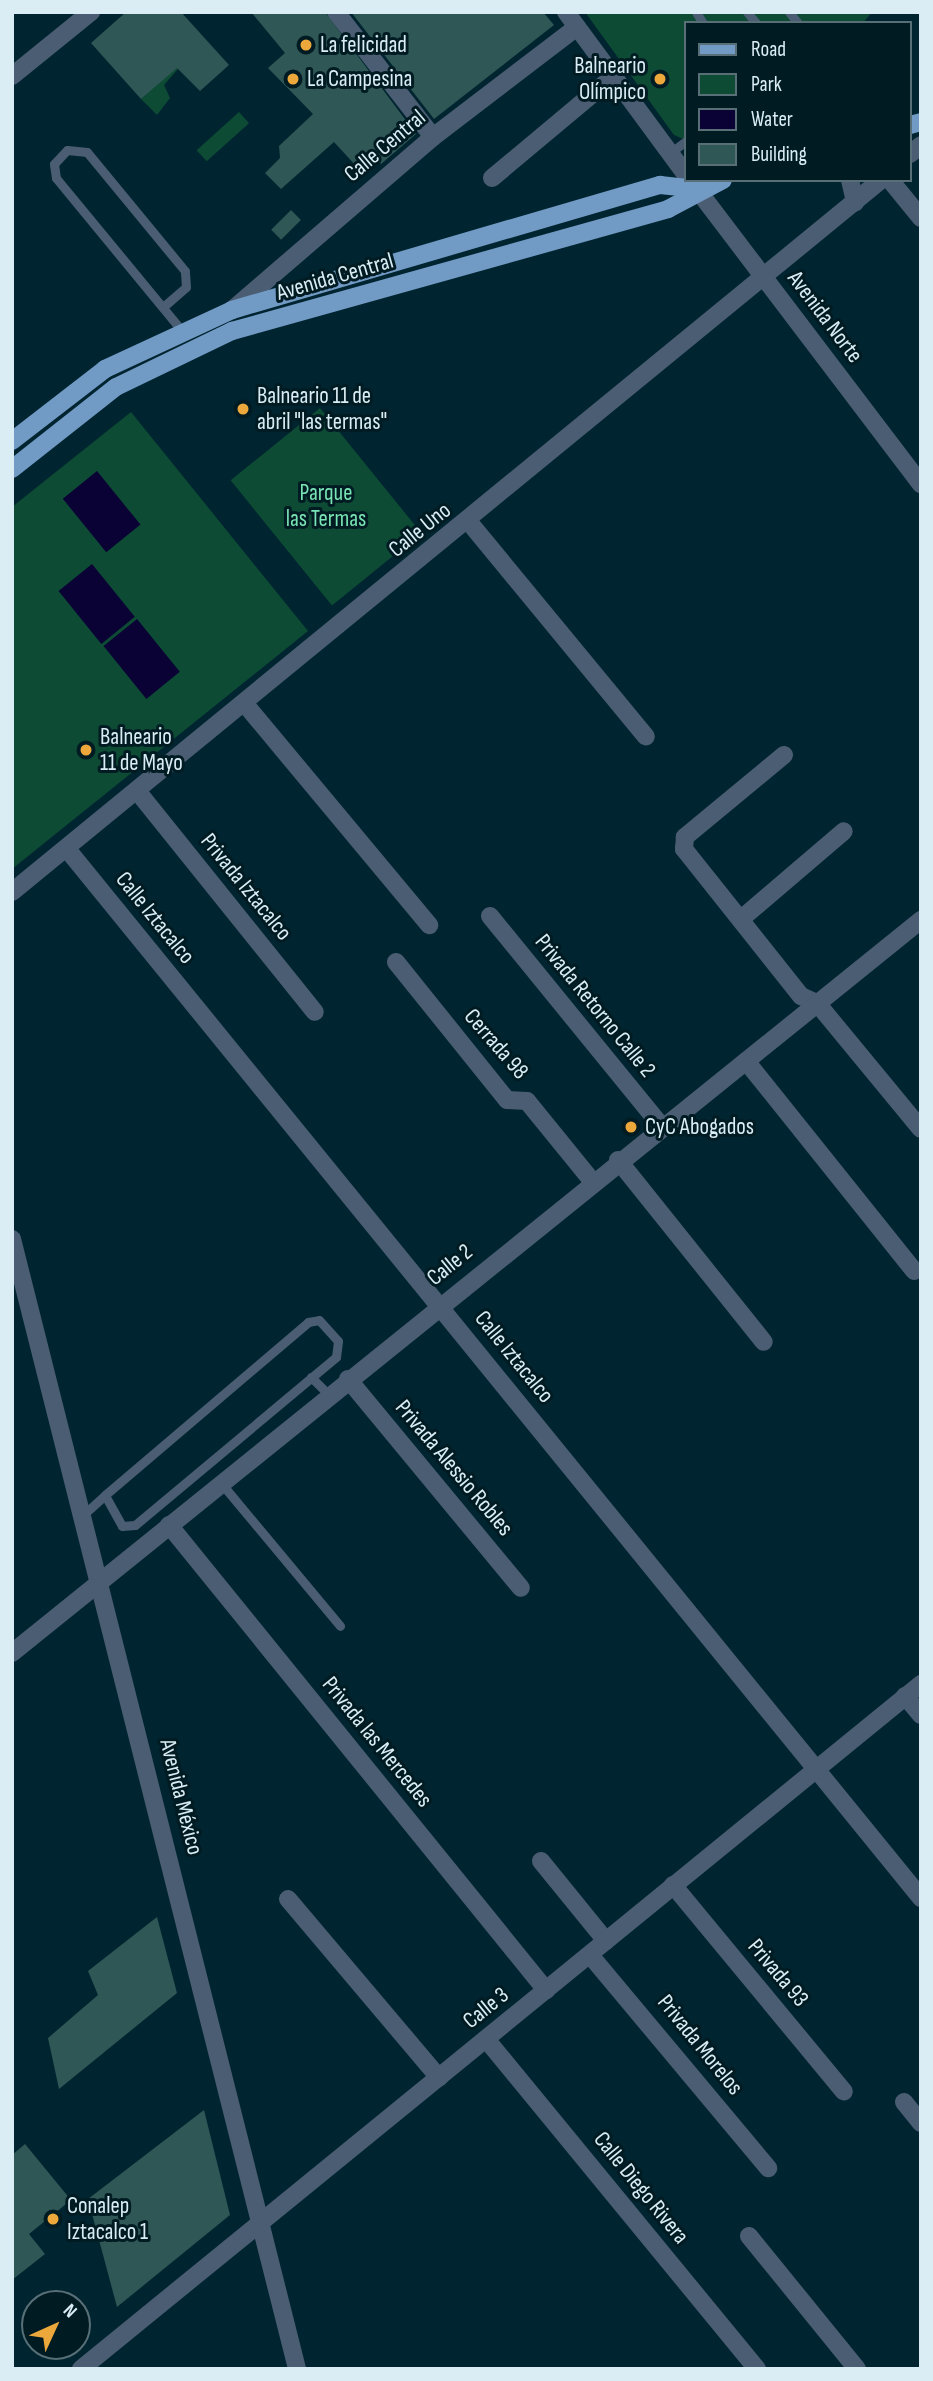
<!DOCTYPE html>
<meta charset="utf-8">
<style>
body{margin:0}
#map{position:relative;width:933px;height:2381px;overflow:hidden;background:#002530;font-family:"Sofia Sans Condensed",sans-serif}
div>[style]{position:absolute}
[style*='--x']{left:calc(var(--x)*1px);top:calc(var(--y)*1px);width:calc(var(--w)*1px);rotate:calc(var(--a)*1deg)}
.green>*{inset:0;background:#0d4b34;transform-origin:0 0}
.water>*{inset:0;background:#0a0234;transform-origin:0 0}
.building>*{inset:0;background:#2f5755;transform-origin:0 0}
.lane>*{height:9px;margin:-4.5px;padding:0 4.5px;transform-origin:4.5px;border-radius:4.5px;background:#4a5d72}
.street>*{height:18px;margin:-9px;padding:0 9px;transform-origin:9px;border-radius:9px;background:#4a5d72}
.primary>*{height:18px;margin:-9px;padding:0 9px;transform-origin:9px;border-radius:9px;background:#719ac5}
.dots>*{width:19px;height:19px;translate:-50% -50%;box-sizing:border-box;border:4px solid #011b23;border-radius:50%}
span{translate:-50% -50%;white-space:nowrap;text-align:center;line-height:1.15;-webkit-text-stroke:6px #011b23;paint-order:stroke}
.poi-label{font-size:23px;color:#daedf4}
.left{translate:0 -50%;text-align:left}
.right{translate:-100% -50%;text-align:right}
.street-label{font-size:23px;color:#daedf4}
.park-label{font-size:23px;color:#79e5b4}
.frame{position:absolute;inset:0;border:14px solid #daedf4;pointer-events:none}
.legend{position:absolute;left:684px;top:21px;width:228px;height:161px;box-sizing:border-box;background:#011b23;border:2px solid #586f77;margin:0;padding:9px 12px;list-style:none;font-size:21px;color:#daedf4}
.legend li{display:flex;align-items:center;gap:14px;height:35px}
.legend b{width:35px;border:2px solid #586f77}
.north{position:absolute;left:21px;top:2290px;width:70px;height:70px;box-sizing:border-box;background:#011b23;border:2px solid #586f77;border-radius:50%;rotate:45deg;font-size:19px;font-weight:700;line-height:28px;text-align:center;color:#daedf4}
.north::after{content:'';display:block;margin:auto;width:24px;height:32px;background:#eda83b;clip-path:polygon(50% 0,100% 100%,50% 72%,0 100%)}
</style>
<div id="map">
<div class="green">
<div style="clip-path:polygon(585px 12px,872px 12px,863px 23px,686px 23px,686px 140px,674px 135px)"></div>
<div style="clip-path:polygon(149px 39px,178px 69px,164px 85px,170px 98px,157px 115px,141px 99px,160px 82px)"></div>
<div style="left:239px;top:112px;width:15px;height:57px;rotate:48deg"></div>
<div style="left:320px;top:408px;width:161px;height:115px;rotate:51deg"></div>
<div style="clip-path:polygon(131px 412px,308px 631px,12px 869px,12px 507px)"></div>
</div>
<div class="water">
<div style="left:97px;top:471px;width:69px;height:44px;rotate:51deg"></div>
<div style="left:92px;top:564px;width:68px;height:43px;rotate:51deg"></div>
<div style="left:137px;top:619px;width:68px;height:43px;rotate:51deg"></div>
</div>
<div class="building">
<div style="clip-path:polygon(126px 12px,181px 12px,229px 65px,200px 91px,177px 68px,141px 99px,91px 43px)"></div>
<div style="clip-path:polygon(251px 12px,325px 12px,416px 134px,381px 164px,372px 153px,357px 167px,334px 142px,281px 189px,265px 173px,280px 158px,279px 146px,313px 114px,268px 68px,285px 53px)"></div>
<div style="clip-path:polygon(351px 12px,543px 12px,554px 25px,434px 119px)"></div>
<div style="left:291px;top:210px;width:14px;height:28px;rotate:45deg"></div>
<div style="clip-path:polygon(157px 1917px,177px 1993px,59px 2089px,48px 2038px,98px 1995px,88px 1971px)"></div>
<div style="clip-path:polygon(204px 2110px,230px 2215px,117px 2307px,88px 2199px)"></div>
<div style="clip-path:polygon(25px 2144px,71px 2200px,29px 2234px,45px 2254px,12px 2280px,12px 2155px)"></div>
</div>
<div class="lane">
<div style="--x:696;--y:12;--w:13;--a:58"></div>
<div style="--x:747;--y:12;--w:14;--a:51"></div>
<div style="--x:789;--y:12;--w:14;--a:51"></div>
<div style="--x:670;--y:153;--w:20;--a:-37"></div>
<div style="--x:163;--y:307;--w:30;--a:-41"></div>
<div style="--x:186;--y:287;--w:16;--a:-94"></div>
<div style="--x:185;--y:271;--w:154;--a:-129.5"></div>
<div style="--x:87;--y:152;--w:20;--a:-174"></div>
<div style="--x:67;--y:150;--w:19;--a:133"></div>
<div style="--x:54;--y:164;--w:14;--a:82"></div>
<div style="--x:56;--y:178;--w:198;--a:50.5"></div>
<div style="--x:311;--y:1377;--w:25;--a:45"></div>
<div style="--x:221;--y:1483;--w:186;--a:50.2"></div>
<div style="--x:83;--y:1515;--w:30;--a:-42"></div>
<div style="--x:105;--y:1495;--w:267;--a:-40.4"></div>
<div style="--x:308;--y:1322;--w:11;--a:-10"></div>
<div style="--x:319;--y:1320;--w:28;--a:48"></div>
<div style="--x:338;--y:1341;--w:16;--a:97"></div>
<div style="--x:336;--y:1357;--w:262;--a:140.1"></div>
<div style="--x:135;--y:1525;--w:13;--a:176"></div>
<div style="--x:122;--y:1526;--w:35;--a:-119"></div>
</div>
<div class="street">
<div style="--x:336;--y:12;--w:158;--a:52.2"></div>
<div style="--x:566;--y:12;--w:202;--a:53.6"></div>
<div style="--x:12;--y:76;--w:102;--a:-39"></div>
<div style="--x:910;--y:154;--w:14;--a:-39"></div>
<div style="--x:492;--y:178;--w:158;--a:-39.9"></div>
<div style="--x:690;--y:180;--w:382;--a:52.8"></div>
<div style="--x:850;--y:180;--w:23;--a:77"></div>
<div style="--x:890;--y:180;--w:49;--a:50.8"></div>
<div style="--x:232;--y:310;--w:265;--a:-40.7"></div>
<div style="--x:433;--y:137;--w:181;--a:-37.4"></div>
<div style="--x:469;--y:522;--w:278;--a:50.5"></div>
<div style="--x:245;--y:704;--w:288;--a:50.2"></div>
<div style="--x:784;--y:755;--w:129;--a:140.4"></div>
<div style="--x:685;--y:837;--w:12;--a:95"></div>
<div style="--x:684;--y:849;--w:188;--a:51.5"></div>
<div style="--x:801;--y:996;--w:17;--a:24"></div>
<div style="--x:817;--y:1003;--w:163;--a:50.5"></div>
<div style="--x:138;--y:792;--w:282;--a:51.2"></div>
<div style="--x:67;--y:849;--w:1353;--a:50.85"></div>
<div style="--x:12;--y:892;--w:1123;--a:-39.33"></div>
<div style="--x:490;--y:916;--w:272;--a:50.8"></div>
<div style="--x:741;--y:919;--w:135;--a:-40.5"></div>
<div style="--x:396;--y:962;--w:177;--a:51.2"></div>
<div style="--x:507;--y:1100;--w:20;--a:3"></div>
<div style="--x:527;--y:1101;--w:103;--a:50.9"></div>
<div style="--x:746;--y:1061;--w:269;--a:51.3"></div>
<div style="--x:618;--y:1160;--w:233;--a:51.3"></div>
<div style="--x:12;--y:1239;--w:1165;--a:75.84"></div>
<div style="--x:348;--y:1379;--w:271;--a:50.4"></div>
<div style="--x:169;--y:1525;--w:599;--a:50.97"></div>
<div style="--x:12;--y:1653;--w:1168;--a:-38.88"></div>
<div style="--x:905;--y:1696;--w:25;--a:50"></div>
<div style="--x:541;--y:1861;--w:103;--a:50.9"></div>
<div style="--x:673;--y:1885;--w:268;--a:50.4"></div>
<div style="--x:288;--y:1899;--w:234;--a:49.8"></div>
<div style="--x:590;--y:1955;--w:278;--a:50.1"></div>
<div style="--x:486;--y:2039;--w:427;--a:50.6"></div>
<div style="--x:904;--y:2102;--w:27;--a:51"></div>
<div style="--x:749;--y:2236;--w:171;--a:50.9"></div>
<div style="--x:81;--y:2369;--w:1084;--a:-39.2"></div>
</div>
<div class="primary">
<div style="--x:910;--y:125;--w:11;--a:-15"></div>
<div style="--x:12;--y:441;--w:118;--a:-37.7"></div>
<div style="--x:105;--y:369;--w:140;--a:-24.9"></div>
<div style="--x:232;--y:310;--w:446;--a:-16.3"></div>
<div style="--x:660;--y:185;--w:37;--a:6"></div>
<div style="--x:12;--y:469;--w:132;--a:-38.3"></div>
<div style="--x:116;--y:387;--w:129;--a:-25.8"></div>
<div style="--x:232;--y:331;--w:453;--a:-15.6"></div>
<div style="--x:668;--y:209;--w:62;--a:-27.8"></div>
</div>
<div class="dots">
<div style="left:306px;top:45px;background:#eda83b"></div>
<div style="left:293px;top:79px;background:#eda83b"></div>
<div style="left:660px;top:79px;background:#eda83b"></div>
<div style="left:243px;top:409px;background:#eda83b"></div>
<div style="left:86px;top:750px;background:#eda83b"></div>
<div style="left:631px;top:1127px;background:#eda83b"></div>
<div style="left:53px;top:2219px;background:#eda83b"></div>
</div>
<div class="poi-label">
<span class="left" style="left:320px;top:45px">La felicidad</span>
<span class="right" style="left:646px;top:79px">Balneario<br>Olímpico</span>
<span class="left" style="left:307px;top:79px">La Campesina</span>
<span class="left" style="left:257px;top:409px">Balneario 11 de<br>abril "las termas"</span>
<span class="left" style="left:100px;top:750px">Balneario<br>11 de Mayo</span>
<span class="left" style="left:645px;top:1127px">CyC Abogados</span>
<span class="left" style="left:67px;top:2219px">Conalep<br>Iztacalco 1</span>
</div>
<div class="street-label">
<span style="left:385px;top:146px;rotate:-40deg">Calle Central</span>
<span style="left:335px;top:277px;rotate:-16deg">Avenida Central</span>
<span style="left:825px;top:317px;rotate:53deg">Avenida Norte</span>
<span style="left:420px;top:530px;rotate:-39deg">Calle Uno</span>
<span style="left:246px;top:887px;rotate:51deg">Privada Iztacalco</span>
<span style="left:155px;top:918px;rotate:51deg">Calle Iztacalco</span>
<span style="left:595px;top:1006px;rotate:51deg">Privada Retorno Calle 2</span>
<span style="left:496px;top:1044px;rotate:49deg">Cerrada 98</span>
<span style="left:450px;top:1265px;rotate:-39deg">Calle 2</span>
<span style="left:514px;top:1357px;rotate:51deg">Calle Iztacalco</span>
<span style="left:454px;top:1468px;rotate:50deg">Privada Alessio Robles</span>
<span style="left:377px;top:1742px;rotate:51deg">Privada las Mercedes</span>
<span style="left:181px;top:1797px;rotate:76deg">Avenida México</span>
<span style="left:778px;top:1973px;rotate:50deg">Privada 93</span>
<span style="left:486px;top:2008px;rotate:-39deg">Calle 3</span>
<span style="left:700px;top:2045px;rotate:51deg">Privada Morelos</span>
<span style="left:641px;top:2188px;rotate:51deg">Calle Diego Rivera</span>
</div>
<div class="park-label">
<span style="left:326px;top:506px">Parque<br>las Termas</span>
</div>
<div class="frame"></div>
<ul class="legend">
<li><b style="height:9px;background:#719ac5"></b>Road</li>
<li><b style="height:19px;background:#0d4b34"></b>Park</li>
<li><b style="height:19px;background:#0a0234"></b>Water</li>
<li><b style="height:19px;background:#2f5755"></b>Building</li>
</ul>
<div class="north">N</div>
</div>
